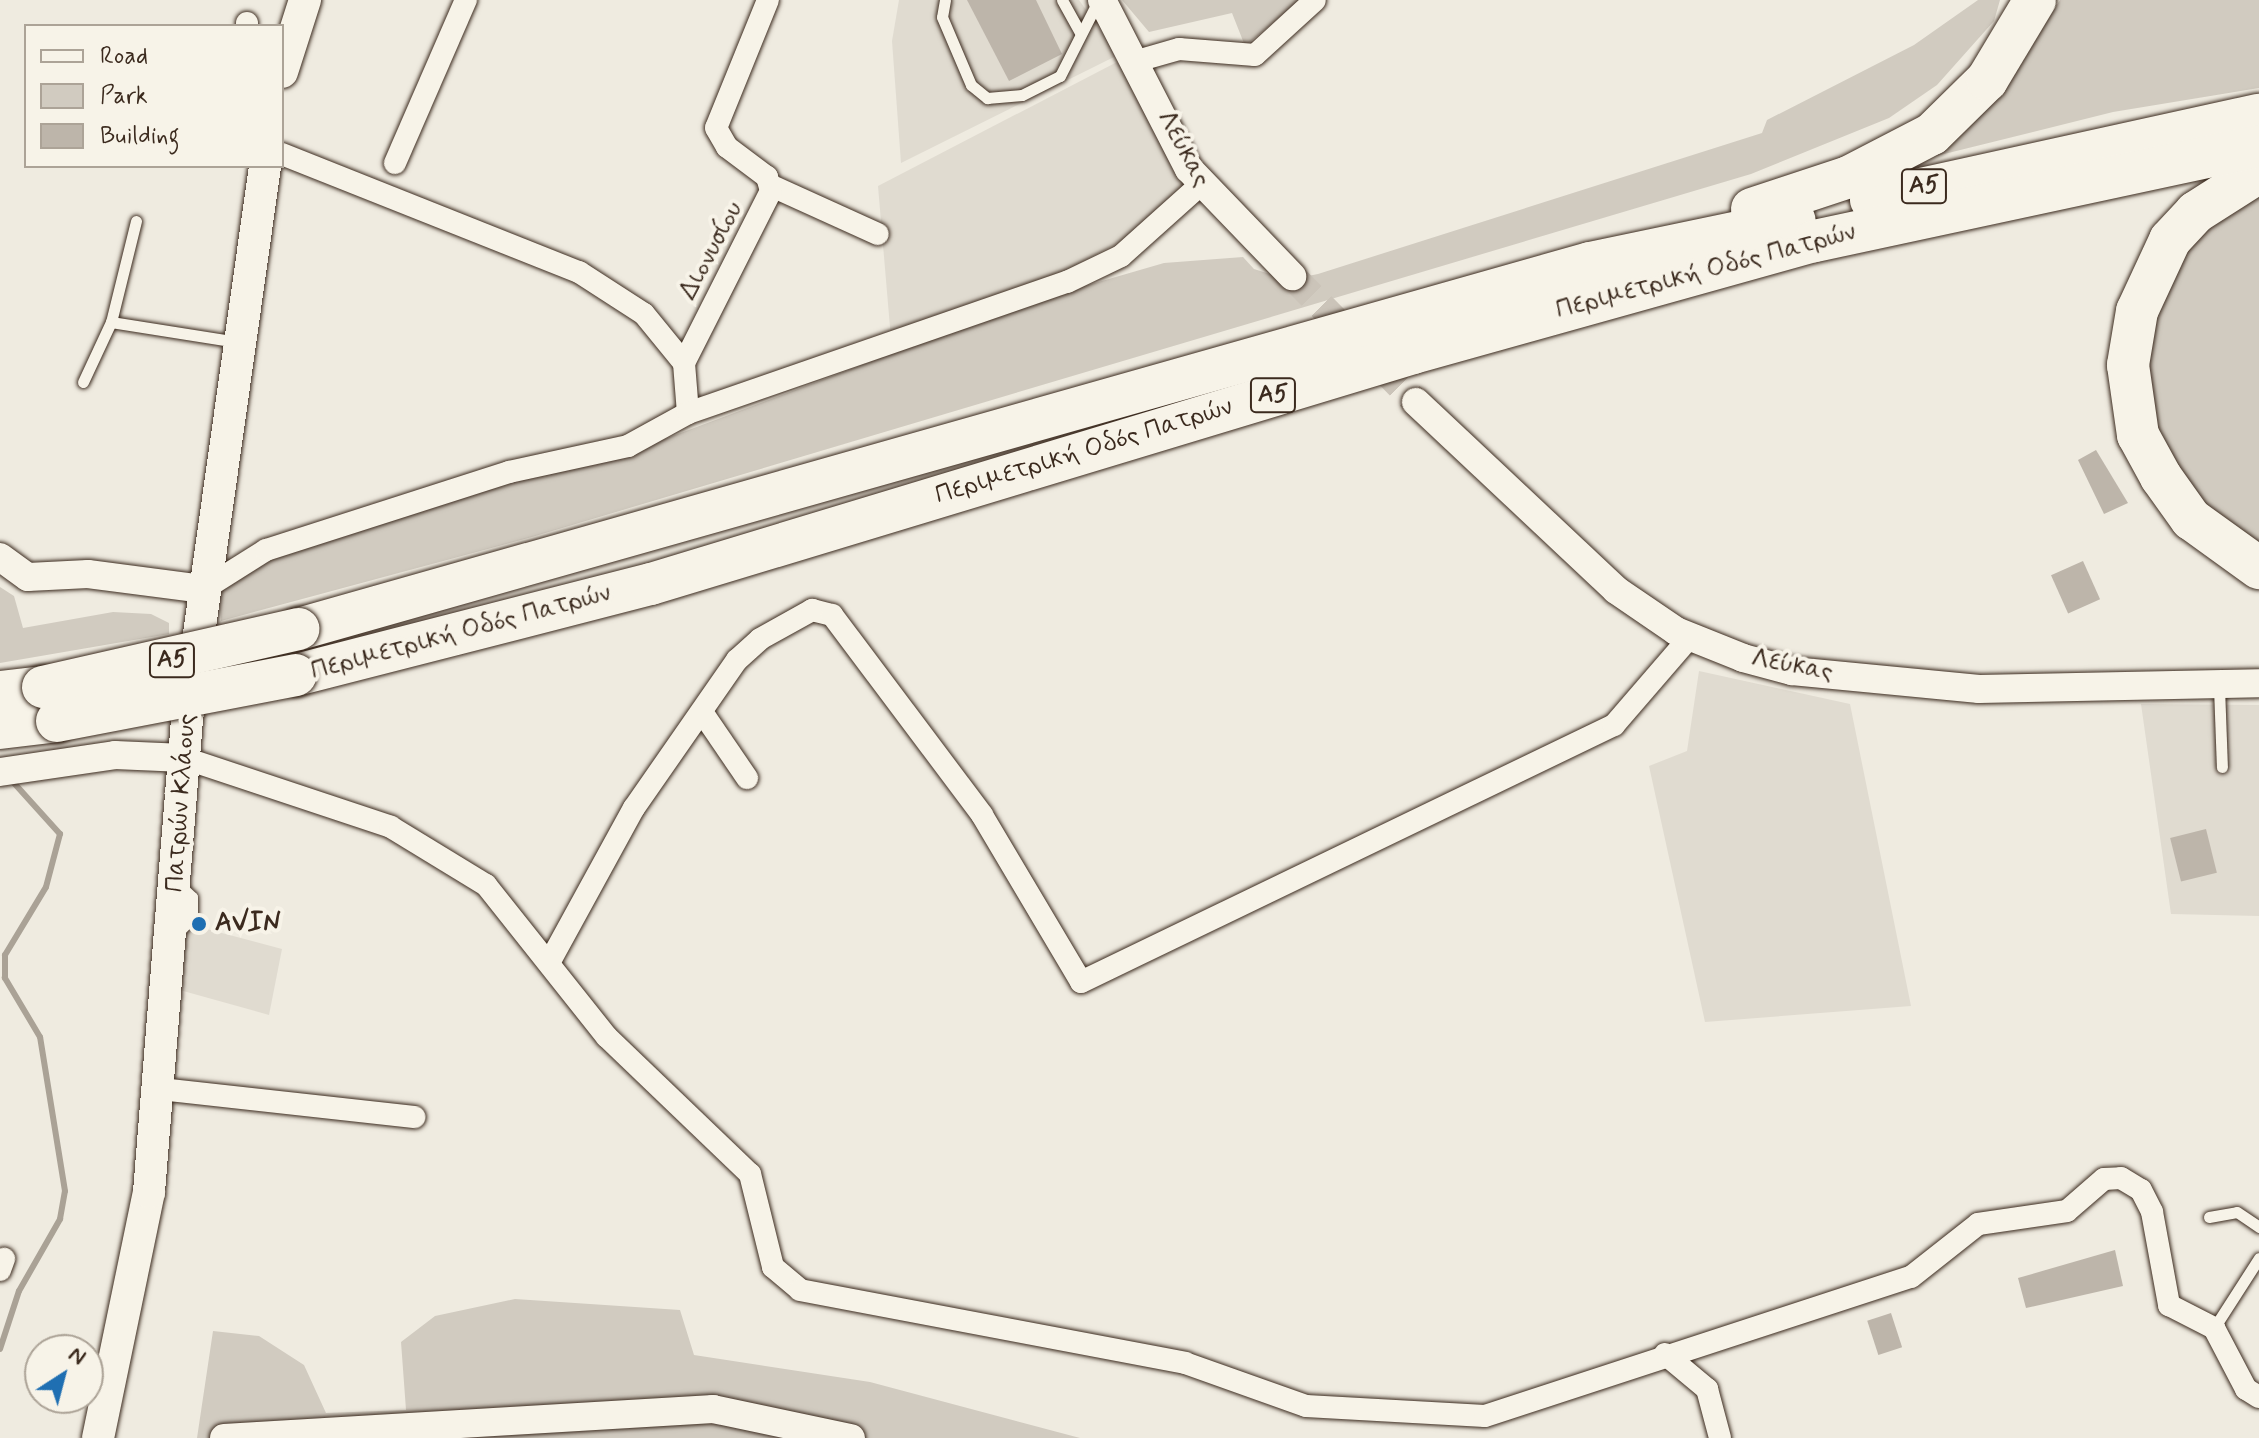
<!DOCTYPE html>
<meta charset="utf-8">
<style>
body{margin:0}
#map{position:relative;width:2259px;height:1438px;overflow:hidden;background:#efebe0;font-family:Mynerve,sans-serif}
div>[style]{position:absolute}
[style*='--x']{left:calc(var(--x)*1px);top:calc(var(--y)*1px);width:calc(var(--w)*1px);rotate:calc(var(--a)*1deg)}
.built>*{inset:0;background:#e0dbd0}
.green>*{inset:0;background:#d1cbc0}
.stream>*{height:6px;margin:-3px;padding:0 3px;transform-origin:3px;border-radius:3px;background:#aaa296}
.building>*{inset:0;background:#bdb5aa;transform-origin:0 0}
.tertiary-tunnel>*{height:28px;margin-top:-14px;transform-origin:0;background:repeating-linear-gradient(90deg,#cbc4b9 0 28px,transparent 0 42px)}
.roads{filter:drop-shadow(0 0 2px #3b2a1e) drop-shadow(0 0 2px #3b2a1e)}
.service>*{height:11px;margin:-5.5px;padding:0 5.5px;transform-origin:5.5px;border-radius:5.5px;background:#f7f3e8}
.minor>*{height:22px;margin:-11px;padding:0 11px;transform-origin:11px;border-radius:11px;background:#f7f3e8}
.tertiary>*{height:28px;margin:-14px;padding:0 14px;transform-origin:14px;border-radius:14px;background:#f7f3e8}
.secondary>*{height:32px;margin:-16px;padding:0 16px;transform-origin:16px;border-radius:16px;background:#f7f3e8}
.motorway>*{height:42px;margin:-21px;padding:0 21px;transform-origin:21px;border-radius:21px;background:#f7f3e8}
.bridges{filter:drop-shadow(0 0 2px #3b2a1e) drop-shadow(0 0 2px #3b2a1e)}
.motorway-bridge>*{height:42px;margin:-21px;padding:0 21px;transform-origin:21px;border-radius:21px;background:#f7f3e8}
.dots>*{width:22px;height:22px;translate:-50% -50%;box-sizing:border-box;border:4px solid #f7f3e8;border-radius:50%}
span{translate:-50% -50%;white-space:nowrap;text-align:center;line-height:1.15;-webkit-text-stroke:8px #f7f3e8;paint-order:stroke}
.shield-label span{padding:2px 6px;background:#f7f3e8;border:2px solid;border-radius:6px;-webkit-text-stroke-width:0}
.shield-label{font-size:24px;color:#3b2a1e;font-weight:700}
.street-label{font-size:26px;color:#3b2a1e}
.poi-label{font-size:26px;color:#3b2a1e;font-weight:700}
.left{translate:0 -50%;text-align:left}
.legend{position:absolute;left:24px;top:24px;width:260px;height:144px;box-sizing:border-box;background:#f7f3e8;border:2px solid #aca397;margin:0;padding:10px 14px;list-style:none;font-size:24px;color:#3b2a1e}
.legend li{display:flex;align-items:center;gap:16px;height:40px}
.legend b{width:40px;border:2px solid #aca397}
.north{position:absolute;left:24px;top:1334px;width:80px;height:80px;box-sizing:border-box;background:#f7f3e8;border:2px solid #aca397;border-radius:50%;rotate:36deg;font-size:22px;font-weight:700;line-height:32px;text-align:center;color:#3b2a1e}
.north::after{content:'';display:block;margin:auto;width:28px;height:36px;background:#1f6fb2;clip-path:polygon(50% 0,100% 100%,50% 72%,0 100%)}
</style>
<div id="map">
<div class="built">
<div style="clip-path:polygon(899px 0,1079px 0,1118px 55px,901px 163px,892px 41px)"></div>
<div style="clip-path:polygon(1117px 62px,1190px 184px,1129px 237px,1027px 291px,891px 339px,878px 186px)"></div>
<div style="clip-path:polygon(1699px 671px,1850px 704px,1911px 1006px,1705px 1022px,1649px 766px,1687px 751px)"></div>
<div style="clip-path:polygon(2141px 704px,2259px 705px,2259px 916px,2171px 914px)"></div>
<div style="clip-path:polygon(180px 922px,282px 949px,269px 1015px,176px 989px)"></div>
</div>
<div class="green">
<div style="clip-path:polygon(1122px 0,1300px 0,1245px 46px,1232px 13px,1149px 32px)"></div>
<div style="clip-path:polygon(1978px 0,2000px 0,1994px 21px,1937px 85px,1889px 118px,1751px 174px,532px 537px,221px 621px,218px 586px,264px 559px,495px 485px,606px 461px,1033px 301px,1164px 263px,1243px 257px,1254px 269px,1288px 280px,1318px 274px,1762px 133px,1767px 120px,1914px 45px)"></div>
<div style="clip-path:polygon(2060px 0,2259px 0,2259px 88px,2113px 112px,1928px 158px,2000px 94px)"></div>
<div style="clip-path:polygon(2259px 191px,2259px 550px,2204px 511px,2159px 436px,2146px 377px,2153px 326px,2186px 254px,2208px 226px)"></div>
<div style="clip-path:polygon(0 587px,14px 596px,23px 628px,113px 612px,151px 614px,169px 623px,169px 634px,0 663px)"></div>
<div style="clip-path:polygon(515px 1299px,680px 1310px,694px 1355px,870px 1382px,1080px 1438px,197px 1438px,213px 1331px,259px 1336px,304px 1365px,326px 1413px,406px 1410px,401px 1342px,435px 1316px)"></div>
</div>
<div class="stream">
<div style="--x:0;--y:1349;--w:61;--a:-71.9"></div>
<div style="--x:19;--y:1291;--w:83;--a:-60.3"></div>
<div style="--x:60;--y:1219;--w:28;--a:-80"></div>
<div style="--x:65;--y:1191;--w:156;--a:-99.2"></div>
<div style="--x:40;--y:1037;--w:69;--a:-120.7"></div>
<div style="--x:5;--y:978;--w:23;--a:-90"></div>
<div style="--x:5;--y:955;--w:79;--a:-58.9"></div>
<div style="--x:46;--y:887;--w:55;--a:-75.2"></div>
<div style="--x:60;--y:834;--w:70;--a:-132.1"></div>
</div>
<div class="building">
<div style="clip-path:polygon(967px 0,1036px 0,1062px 54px,1009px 81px)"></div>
<div style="clip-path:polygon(2096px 450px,2128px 503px,2104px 514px,2078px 460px)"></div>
<div style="left:2083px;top:561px;width:42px;height:35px;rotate:66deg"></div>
<div style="left:2206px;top:829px;width:45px;height:37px;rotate:76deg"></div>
<div style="clip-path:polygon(2115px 1250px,2123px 1286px,2026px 1308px,2018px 1278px)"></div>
<div style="left:1891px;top:1313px;width:36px;height:25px;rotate:72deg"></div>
</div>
<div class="tertiary-tunnel">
<div style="--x:1292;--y:276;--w:177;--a:45.5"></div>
</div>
<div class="roads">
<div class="service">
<div style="--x:945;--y:0;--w:17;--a:100"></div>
<div style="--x:942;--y:17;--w:74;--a:66.9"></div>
<div style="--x:971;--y:85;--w:21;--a:39"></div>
<div style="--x:987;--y:98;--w:35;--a:-5"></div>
<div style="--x:1022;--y:95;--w:42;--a:-26.6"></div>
<div style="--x:1060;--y:76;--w:84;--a:-63.1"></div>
<div style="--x:1062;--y:0;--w:38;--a:61"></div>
<div style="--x:136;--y:221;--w:104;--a:103.9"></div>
<div style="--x:111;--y:322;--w:128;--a:9"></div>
<div style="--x:83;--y:382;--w:66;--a:-65"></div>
<div style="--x:2219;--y:687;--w:80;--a:87.9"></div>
<div style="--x:177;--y:933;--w:21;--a:-45"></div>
<div style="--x:192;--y:918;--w:21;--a:-90"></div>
<div style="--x:192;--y:897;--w:16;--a:-137"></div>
<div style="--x:2209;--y:1217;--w:28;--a:-10"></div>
<div style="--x:2237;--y:1212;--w:27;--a:34"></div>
<div style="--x:2214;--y:1328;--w:83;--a:-57.3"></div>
</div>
<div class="minor">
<div style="--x:247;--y:26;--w:3;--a:-90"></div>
<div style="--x:1137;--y:61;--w:44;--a:-15.9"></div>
<div style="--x:1179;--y:49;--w:76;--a:4.5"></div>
<div style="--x:1255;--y:55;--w:81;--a:-42.5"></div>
<div style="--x:282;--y:154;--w:320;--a:21.7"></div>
<div style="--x:579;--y:272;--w:77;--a:32.9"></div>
<div style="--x:644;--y:314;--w:63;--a:50.8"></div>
<div style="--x:395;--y:163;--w:178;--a:-66.5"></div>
<div style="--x:772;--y:186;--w:116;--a:24.4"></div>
<div style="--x:688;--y:413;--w:50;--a:-94.6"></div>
<div style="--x:684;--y:363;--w:193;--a:-63.2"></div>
<div style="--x:771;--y:191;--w:15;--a:-106"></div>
<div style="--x:767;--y:177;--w:50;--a:-143.1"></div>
<div style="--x:727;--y:147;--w:22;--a:-120"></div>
<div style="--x:716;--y:128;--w:138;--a:-67.9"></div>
<div style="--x:204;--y:589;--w:73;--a:-32.2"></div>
<div style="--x:266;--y:550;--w:255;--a:-17.8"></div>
<div style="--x:509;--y:472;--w:122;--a:-12.3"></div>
<div style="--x:628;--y:446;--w:68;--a:-28.8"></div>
<div style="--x:688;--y:413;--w:401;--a:-19.1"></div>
<div style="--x:1067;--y:282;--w:60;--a:-25.7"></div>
<div style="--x:1121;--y:256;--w:106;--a:-41.9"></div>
<div style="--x:702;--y:712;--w:80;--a:55.7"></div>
<div style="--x:184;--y:758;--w:218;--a:18.4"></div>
<div style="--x:391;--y:827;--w:111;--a:31.4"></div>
<div style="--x:486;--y:885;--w:194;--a:51.5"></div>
<div style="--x:607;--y:1037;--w:198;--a:43.8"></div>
<div style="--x:750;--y:1174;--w:96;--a:76.1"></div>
<div style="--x:773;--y:1267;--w:35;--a:40"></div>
<div style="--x:800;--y:1290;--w:392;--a:10.7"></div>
<div style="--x:1185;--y:1363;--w:128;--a:19.6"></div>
<div style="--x:1306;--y:1406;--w:179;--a:3.2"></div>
<div style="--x:1485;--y:1416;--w:448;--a:-18.1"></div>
<div style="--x:1911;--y:1277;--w:85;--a:-38.3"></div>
<div style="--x:1978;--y:1224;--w:90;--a:-8.3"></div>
<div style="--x:2067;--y:1211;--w:49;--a:-40.9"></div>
<div style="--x:2104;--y:1179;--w:17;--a:-3"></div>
<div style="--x:2121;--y:1178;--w:23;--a:31"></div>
<div style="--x:2141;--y:1190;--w:25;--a:63"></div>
<div style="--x:2152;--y:1212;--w:95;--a:79.6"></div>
<div style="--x:2169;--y:1305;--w:51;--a:27.1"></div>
<div style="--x:2214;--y:1328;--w:69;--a:62.3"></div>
<div style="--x:2246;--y:1389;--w:15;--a:32"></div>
<div style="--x:549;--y:963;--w:177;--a:-61.3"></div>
<div style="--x:634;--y:808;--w:180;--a:-55.2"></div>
<div style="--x:737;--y:660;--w:31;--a:-42"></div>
<div style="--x:760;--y:639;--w:60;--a:-29.1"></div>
<div style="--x:812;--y:610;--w:21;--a:14"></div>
<div style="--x:832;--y:615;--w:250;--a:53.1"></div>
<div style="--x:982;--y:815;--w:194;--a:59.3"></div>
<div style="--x:1081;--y:982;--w:592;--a:-25.74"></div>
<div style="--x:1614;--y:725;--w:115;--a:-49.2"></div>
<div style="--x:160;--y:1089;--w:256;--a:6.3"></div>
<div style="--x:0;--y:1270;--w:12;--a:-70"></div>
<div style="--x:1665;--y:1354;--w:55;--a:39.8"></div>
<div style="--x:1707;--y:1389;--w:51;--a:75.1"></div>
</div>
<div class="tertiary">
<div style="--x:1102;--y:0;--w:190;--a:62.8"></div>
<div style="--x:1189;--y:169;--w:149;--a:46.1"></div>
<div style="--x:1416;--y:402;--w:274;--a:43.2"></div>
<div style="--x:1616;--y:590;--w:73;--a:34.3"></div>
<div style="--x:1676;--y:631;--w:72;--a:21.9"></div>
<div style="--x:1743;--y:658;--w:51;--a:14.9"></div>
<div style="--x:1792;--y:671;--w:188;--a:5.5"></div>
<div style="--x:1979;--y:689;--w:280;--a:-1.2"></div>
<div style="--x:0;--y:557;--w:34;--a:36"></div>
<div style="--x:28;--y:577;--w:60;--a:-2.9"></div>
<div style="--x:88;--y:574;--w:117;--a:7.4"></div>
<div style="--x:0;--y:772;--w:116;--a:-8.4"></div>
<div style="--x:115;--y:755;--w:69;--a:2.5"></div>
<div style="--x:224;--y:1438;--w:490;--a:-3.4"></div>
<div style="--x:713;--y:1409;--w:141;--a:11.9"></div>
</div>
<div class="secondary">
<div style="--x:282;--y:72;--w:76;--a:-72.3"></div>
<div style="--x:98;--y:1438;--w:251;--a:-78.3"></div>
<div style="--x:149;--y:1192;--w:482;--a:-85.4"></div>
<div style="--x:188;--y:712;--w:551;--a:-81.97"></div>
</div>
<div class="motorway">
<div style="--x:2259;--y:172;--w:75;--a:147.6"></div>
<div style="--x:2196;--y:212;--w:38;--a:133"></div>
<div style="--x:2170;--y:240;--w:78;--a:114.9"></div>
<div style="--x:2137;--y:311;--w:55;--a:99.5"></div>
<div style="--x:2128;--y:365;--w:71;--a:81.9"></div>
<div style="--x:2138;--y:435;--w:48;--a:61.3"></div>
<div style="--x:2161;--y:477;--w:52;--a:54.5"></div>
<div style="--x:2191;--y:519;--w:84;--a:35.8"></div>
<div style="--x:1871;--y:200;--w:397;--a:-12.4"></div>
<div style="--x:1752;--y:209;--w:102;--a:-18.3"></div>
<div style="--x:1849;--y:177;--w:93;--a:-27.4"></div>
<div style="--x:1932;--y:134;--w:77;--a:-44.5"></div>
<div style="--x:1987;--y:80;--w:93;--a:-59"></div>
<div style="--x:299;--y:629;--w:1342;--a:-15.83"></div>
<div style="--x:1590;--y:263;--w:209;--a:-11.8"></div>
<div style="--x:296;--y:675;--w:366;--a:-14.4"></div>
<div style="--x:651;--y:584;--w:796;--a:-16.86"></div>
<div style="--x:1413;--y:353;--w:417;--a:-15.6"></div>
<div style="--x:1815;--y:241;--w:454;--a:-12.1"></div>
<div style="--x:0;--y:692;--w:43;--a:-6.6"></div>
<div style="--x:0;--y:728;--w:57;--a:-7"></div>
</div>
</div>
<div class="bridges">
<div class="motorway-bridge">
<div style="--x:43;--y:687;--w:262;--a:-12.8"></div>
<div style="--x:57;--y:721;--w:243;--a:-10.9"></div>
</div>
</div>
<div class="dots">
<div style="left:199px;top:924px;background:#1f6fb2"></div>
</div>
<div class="shield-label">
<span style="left:1924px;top:186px">Α5</span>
<span style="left:1273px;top:395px">Α5</span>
<span style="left:172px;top:660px">Α5</span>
</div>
<div class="street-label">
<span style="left:1183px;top:149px;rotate:61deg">Λεύκας</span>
<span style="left:712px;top:251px;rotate:-62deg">Διονυσίου</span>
<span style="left:1706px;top:272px;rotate:-15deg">Περιμετρική Οδός Πατρών</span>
<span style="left:1084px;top:452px;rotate:-17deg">Περιμετρική Οδός Πατρών</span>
<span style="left:461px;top:633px;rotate:-15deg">Περιμετρική Οδός Πατρών</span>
<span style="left:1792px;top:666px;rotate:10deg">Λεύκας</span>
<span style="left:182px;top:803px;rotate:-86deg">Πατρών Κλάους</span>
</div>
<div class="poi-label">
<span class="left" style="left:215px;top:924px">AVIN</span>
</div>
<ul class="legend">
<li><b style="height:10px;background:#f7f3e8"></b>Road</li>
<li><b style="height:22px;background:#d1cbc0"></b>Park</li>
<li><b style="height:22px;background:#bdb5aa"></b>Building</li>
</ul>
<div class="north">N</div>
</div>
